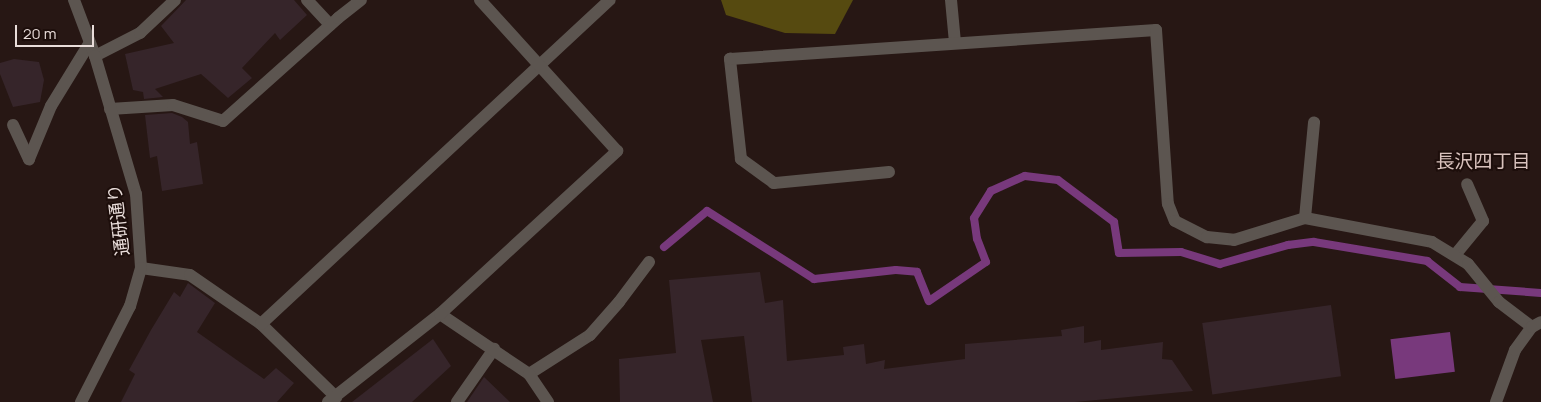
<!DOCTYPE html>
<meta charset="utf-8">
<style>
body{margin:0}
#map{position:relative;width:1541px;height:402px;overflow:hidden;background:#271714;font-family:Manrope,"Noto Sans JP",sans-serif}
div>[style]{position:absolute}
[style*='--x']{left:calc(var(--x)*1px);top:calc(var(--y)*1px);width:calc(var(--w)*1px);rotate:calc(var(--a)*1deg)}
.forest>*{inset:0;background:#564a10}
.water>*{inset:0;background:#78397c;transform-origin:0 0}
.stream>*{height:8px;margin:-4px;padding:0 4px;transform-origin:4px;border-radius:4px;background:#78397c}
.building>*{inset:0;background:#36252a;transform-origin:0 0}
.service>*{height:12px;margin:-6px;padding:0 6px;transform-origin:6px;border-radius:6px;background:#5c5550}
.minor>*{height:12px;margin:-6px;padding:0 6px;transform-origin:6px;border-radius:6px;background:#5c5550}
.tertiary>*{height:12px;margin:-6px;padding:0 6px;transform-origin:6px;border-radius:6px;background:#5c5550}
span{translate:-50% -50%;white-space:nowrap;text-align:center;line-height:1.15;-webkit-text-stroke:4px #1d0e0b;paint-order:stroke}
.street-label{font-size:18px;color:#e9ddda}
.neighbourhood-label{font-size:19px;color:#d9c2bd}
.scale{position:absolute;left:15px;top:25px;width:79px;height:22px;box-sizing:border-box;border:2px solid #e9ddda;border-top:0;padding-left:6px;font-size:15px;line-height:18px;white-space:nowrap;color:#e9ddda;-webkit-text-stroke:4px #1d0e0b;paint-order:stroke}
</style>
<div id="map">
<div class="forest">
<div style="clip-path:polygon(721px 0,853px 0,835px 34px,785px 33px,726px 15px)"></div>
</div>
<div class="water">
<div style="left:1450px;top:332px;width:40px;height:60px;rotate:83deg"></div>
</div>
<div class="stream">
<div style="--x:664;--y:247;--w:56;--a:-39.9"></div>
<div style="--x:707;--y:211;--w:127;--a:32.4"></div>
<div style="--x:814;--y:279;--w:82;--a:-6.3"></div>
<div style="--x:896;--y:270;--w:21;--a:5"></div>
<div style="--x:917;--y:272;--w:31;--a:68"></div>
<div style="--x:929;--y:301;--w:69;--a:-34.4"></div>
<div style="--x:986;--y:262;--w:25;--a:-111"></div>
<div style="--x:977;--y:239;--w:21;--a:-98"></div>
<div style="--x:974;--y:218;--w:32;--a:-58"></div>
<div style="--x:991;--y:191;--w:37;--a:-24"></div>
<div style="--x:1025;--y:176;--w:33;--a:7"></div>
<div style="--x:1058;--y:180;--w:70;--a:36.9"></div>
<div style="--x:1114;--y:222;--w:31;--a:81"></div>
<div style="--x:1119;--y:253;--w:62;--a:-0.9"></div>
<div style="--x:1181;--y:252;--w:41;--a:17.1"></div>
<div style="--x:1220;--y:264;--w:71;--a:-15.6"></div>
<div style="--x:1288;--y:245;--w:26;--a:-7"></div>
<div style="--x:1314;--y:242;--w:115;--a:9.5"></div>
<div style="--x:1427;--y:261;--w:42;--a:38.2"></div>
<div style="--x:1460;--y:287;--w:81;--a:4.2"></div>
</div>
<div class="building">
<div style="clip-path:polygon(186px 0,294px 0,307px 15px,280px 40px,275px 33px,242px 68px,252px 78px,228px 98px,201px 74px,155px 89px,163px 97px,144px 99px,143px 92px,133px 90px,125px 54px,174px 43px,161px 26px)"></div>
<div style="clip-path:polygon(14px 59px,39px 62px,44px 80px,40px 102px,13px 107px,0 74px,0 63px)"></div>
<div style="clip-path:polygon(172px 113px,182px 117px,188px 122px,190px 144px,197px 142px,203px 184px,162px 191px,157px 156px,150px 158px,145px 115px)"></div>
<div style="clip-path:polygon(760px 272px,765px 303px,783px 300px,787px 361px,844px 355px,843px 347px,864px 344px,866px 364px,885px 360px,884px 369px,965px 359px,965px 344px,1062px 336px,1061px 330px,1084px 326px,1084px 343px,1101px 340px,1101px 350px,1163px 342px,1162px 359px,1172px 360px,1193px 391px,1075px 402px,752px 402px,744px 336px,701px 340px,713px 402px,620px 402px,619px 359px,676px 353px,669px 280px)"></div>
<div style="clip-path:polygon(188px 283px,215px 303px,197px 332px,264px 379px,276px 368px,294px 383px,277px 402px,121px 402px,135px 374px,129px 370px,151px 330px,174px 292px,180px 297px)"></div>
<div style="left:1331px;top:305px;width:72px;height:130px;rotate:82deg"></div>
<div style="clip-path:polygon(433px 339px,451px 366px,412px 402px,352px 402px)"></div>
<div style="clip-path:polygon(484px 377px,510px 402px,467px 402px)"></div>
</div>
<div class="service">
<div style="--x:307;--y:0;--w:34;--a:47"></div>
<div style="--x:95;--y:56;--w:51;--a:-27.1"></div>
<div style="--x:140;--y:33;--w:48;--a:-43.3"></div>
<div style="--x:13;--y:125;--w:38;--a:65"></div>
<div style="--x:29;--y:159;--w:57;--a:-67.5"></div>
<div style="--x:51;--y:106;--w:73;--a:-58.5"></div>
<div style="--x:1455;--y:255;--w:44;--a:-50.5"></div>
<div style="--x:1483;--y:221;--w:40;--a:-113.4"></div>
<div style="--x:529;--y:374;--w:72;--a:-32.6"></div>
<div style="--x:590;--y:335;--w:44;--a:-48.7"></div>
<div style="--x:619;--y:302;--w:50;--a:-53.1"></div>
<div style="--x:457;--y:402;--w:65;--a:-55.1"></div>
</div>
<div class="minor">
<div style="--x:951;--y:0;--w:42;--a:84.6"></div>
<div style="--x:110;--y:109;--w:63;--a:-3.6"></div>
<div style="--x:173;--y:105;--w:52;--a:17.7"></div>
<div style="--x:223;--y:121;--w:154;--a:-41.8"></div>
<div style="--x:338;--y:18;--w:29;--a:-38"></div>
<div style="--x:889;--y:172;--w:116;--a:174.5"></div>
<div style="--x:774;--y:183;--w:41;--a:-144"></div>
<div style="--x:741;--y:159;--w:101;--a:-96.3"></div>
<div style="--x:730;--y:59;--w:427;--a:-3.9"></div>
<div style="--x:1156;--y:30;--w:174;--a:86.1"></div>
<div style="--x:1168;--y:204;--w:18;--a:68"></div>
<div style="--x:1175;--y:221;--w:36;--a:27"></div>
<div style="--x:1207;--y:237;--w:27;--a:6"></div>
<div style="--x:1234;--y:240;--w:74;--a:-17.2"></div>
<div style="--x:1305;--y:218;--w:129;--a:10.7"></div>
<div style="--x:1432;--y:242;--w:42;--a:31.4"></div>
<div style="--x:1468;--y:264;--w:49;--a:50.8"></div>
<div style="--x:1499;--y:302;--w:41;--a:37.1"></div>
<div style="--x:1305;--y:218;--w:96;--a:-84.6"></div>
<div style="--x:141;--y:268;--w:49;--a:8.1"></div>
<div style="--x:190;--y:275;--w:86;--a:34.6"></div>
<div style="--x:261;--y:324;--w:105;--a:44.2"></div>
<div style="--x:440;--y:314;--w:107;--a:34"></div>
<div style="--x:529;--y:374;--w:34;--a:56"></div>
<div style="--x:261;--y:324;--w:476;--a:-42.9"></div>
<div style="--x:328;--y:402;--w:142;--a:-38.2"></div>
<div style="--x:440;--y:314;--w:241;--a:-42.6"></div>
<div style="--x:617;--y:151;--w:204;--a:-132.2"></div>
<div style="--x:1496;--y:402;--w:55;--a:-69.9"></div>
<div style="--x:1515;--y:350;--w:29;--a:-54"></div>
<div style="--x:1532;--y:327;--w:10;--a:-29"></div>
</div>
<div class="tertiary">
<div style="--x:74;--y:0;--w:60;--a:69.4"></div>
<div style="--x:95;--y:56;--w:144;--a:73.5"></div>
<div style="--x:136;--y:194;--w:74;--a:86.1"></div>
<div style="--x:141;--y:268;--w:40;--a:106"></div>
<div style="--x:130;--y:306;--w:108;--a:117"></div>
</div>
<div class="street-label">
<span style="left:118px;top:220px;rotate:-97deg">通研通り</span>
</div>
<div class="neighbourhood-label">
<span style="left:1483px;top:162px">長沢四丁目</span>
</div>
<div class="scale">20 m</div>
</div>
